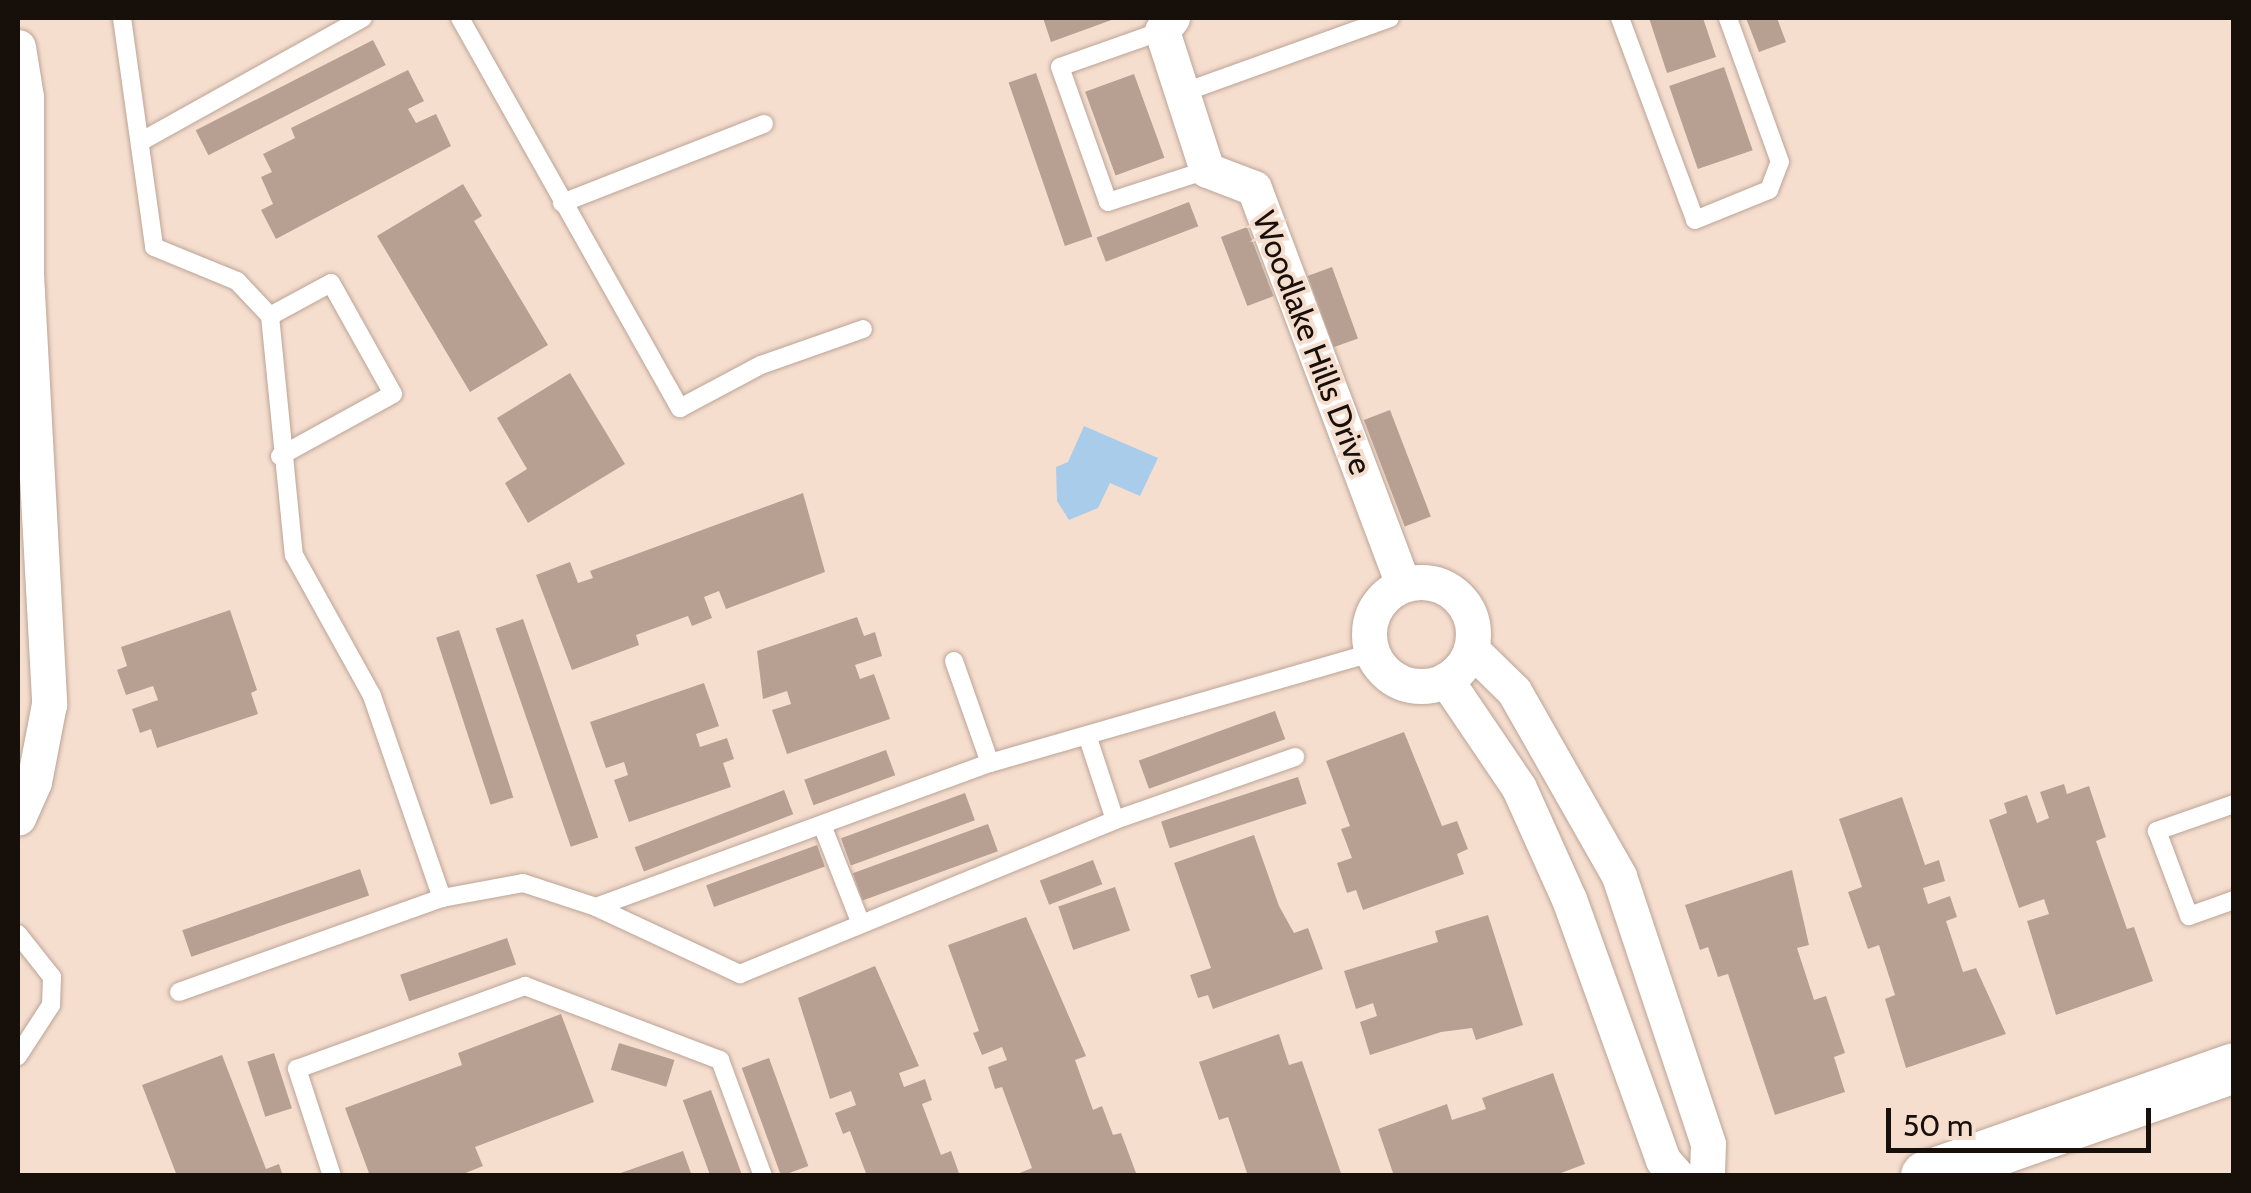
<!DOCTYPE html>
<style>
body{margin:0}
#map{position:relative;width:2251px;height:1193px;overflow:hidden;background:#f6decf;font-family:Cabin,sans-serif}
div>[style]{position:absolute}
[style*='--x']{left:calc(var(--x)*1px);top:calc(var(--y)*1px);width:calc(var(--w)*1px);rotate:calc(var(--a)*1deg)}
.water>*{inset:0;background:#a9ccea}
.building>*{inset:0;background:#b7a092;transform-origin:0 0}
.roads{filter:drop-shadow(0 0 2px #bba496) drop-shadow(0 0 2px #bba496)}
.service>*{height:18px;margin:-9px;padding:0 9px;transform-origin:9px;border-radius:9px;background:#fff}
.minor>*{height:35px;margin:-17.5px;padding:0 17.5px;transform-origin:17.5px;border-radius:17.5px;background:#fff}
.minor>.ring{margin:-17.5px;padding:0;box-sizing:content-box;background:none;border:35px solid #fff;border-radius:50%}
.secondary>*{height:50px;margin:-25px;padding:0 25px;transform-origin:25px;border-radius:25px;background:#fff}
span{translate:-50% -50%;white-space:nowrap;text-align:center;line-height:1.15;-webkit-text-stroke:8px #f6decf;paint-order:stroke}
.street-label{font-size:32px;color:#170f0a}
.frame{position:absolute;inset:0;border:20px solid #170f0a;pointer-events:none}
.scale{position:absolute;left:1886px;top:1108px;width:265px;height:45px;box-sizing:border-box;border:5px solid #170f0a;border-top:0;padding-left:12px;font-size:30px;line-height:35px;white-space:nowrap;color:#170f0a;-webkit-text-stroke:8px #f6decf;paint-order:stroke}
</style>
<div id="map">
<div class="water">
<div style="clip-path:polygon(1084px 426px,1158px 458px,1140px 496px,1110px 483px,1098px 508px,1069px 520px,1057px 501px,1056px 467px,1068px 462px)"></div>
</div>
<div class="building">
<div style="clip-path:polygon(1043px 18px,1117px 18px,1051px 42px)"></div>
<div style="clip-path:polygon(1649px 18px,1703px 18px,1716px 57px,1667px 73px)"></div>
<div style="clip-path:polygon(1746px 18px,1777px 18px,1786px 42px,1759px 52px)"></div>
<div style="left:373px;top:40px;width:28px;height:199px;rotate:63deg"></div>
<div style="left:1724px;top:67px;width:88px;height:58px;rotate:71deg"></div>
<div style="clip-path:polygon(408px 70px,424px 101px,408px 109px,416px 123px,436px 114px,451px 146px,276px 239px,261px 210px,273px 204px,261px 177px,272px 172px,263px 154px,295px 138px,291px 128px)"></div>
<div style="left:1036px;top:73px;width:173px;height:29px;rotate:71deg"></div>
<div style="left:1134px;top:74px;width:89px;height:52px;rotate:70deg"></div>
<div style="clip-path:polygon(463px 184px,482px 216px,474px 221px,548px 345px,470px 392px,377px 236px)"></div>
<div style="left:1189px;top:202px;width:26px;height:99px;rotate:69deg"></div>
<div style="left:1247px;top:227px;width:74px;height:28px;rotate:69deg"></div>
<div style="left:1332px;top:267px;width:76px;height:26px;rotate:70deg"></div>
<div style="clip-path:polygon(570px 373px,625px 464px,528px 523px,505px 483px,527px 469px,497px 418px)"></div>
<div style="left:1390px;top:410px;width:114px;height:28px;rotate:69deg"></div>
<div style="clip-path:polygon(803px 493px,825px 572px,726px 609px,719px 591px,704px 597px,712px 618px,692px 626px,688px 616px,636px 635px,639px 645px,572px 670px,536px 575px,570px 562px,578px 583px,593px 578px,590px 571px)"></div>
<div style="clip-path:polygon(230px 610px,257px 690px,251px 693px,258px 714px,157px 748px,151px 729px,140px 733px,132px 709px,158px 700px,153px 686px,126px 695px,117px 670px,127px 666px,121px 647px)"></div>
<div style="clip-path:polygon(857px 617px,864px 636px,875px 632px,882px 656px,855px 665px,860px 679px,874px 674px,890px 719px,787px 754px,772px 710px,791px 704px,787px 691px,763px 699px,757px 651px)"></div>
<div style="left:523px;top:619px;width:231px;height:29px;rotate:71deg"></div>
<div style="left:459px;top:630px;width:176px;height:24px;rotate:72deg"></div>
<div style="clip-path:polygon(704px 683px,719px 726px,696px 734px,700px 747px,727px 738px,734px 759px,723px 763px,731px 787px,629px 822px,614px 780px,628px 775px,624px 762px,606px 768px,590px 722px)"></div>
<div style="left:1275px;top:711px;width:30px;height:145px;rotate:70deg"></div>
<div style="clip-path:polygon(1404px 732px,1442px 826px,1457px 821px,1468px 849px,1457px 854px,1464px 874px,1363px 910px,1356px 890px,1347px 893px,1337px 863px,1352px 858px,1341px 829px,1350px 826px,1326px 761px)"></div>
<div style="left:886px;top:750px;width:27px;height:87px;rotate:70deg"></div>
<div style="left:1298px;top:777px;width:28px;height:144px;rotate:72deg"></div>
<div style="clip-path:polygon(2064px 784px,2067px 794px,2089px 786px,2106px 837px,2096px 841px,2127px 929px,2134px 927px,2153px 981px,2056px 1015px,2027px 921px,2049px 914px,2044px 899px,2019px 908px,1989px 820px,2007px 813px,2004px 803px,2027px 795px,2037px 823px,2049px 818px,2040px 792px)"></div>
<div style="left:784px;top:790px;width:26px;height:160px;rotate:69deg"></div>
<div style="left:965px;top:793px;width:29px;height:132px;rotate:70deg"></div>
<div style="clip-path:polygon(1902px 797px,1925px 865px,1939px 860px,1945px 881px,1923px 888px,1928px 904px,1950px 896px,1957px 917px,1946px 921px,1963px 972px,1976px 968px,2006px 1034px,1906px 1068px,1885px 999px,1895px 995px,1879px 945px,1868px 949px,1848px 892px,1862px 887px,1839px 819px)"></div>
<div style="left:988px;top:824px;width:29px;height:144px;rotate:70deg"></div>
<div style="clip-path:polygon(1254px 835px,1279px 906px,1294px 933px,1308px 928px,1323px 969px,1213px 1009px,1208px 995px,1198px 998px,1190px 975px,1211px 968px,1174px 863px)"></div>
<div style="left:817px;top:845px;width:23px;height:118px;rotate:70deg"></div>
<div style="left:1093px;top:860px;width:26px;height:57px;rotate:69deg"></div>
<div style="left:360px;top:869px;width:28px;height:188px;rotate:71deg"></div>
<div style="clip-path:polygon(1792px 870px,1809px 945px,1797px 948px,1814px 1000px,1826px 996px,1845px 1053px,1834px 1057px,1845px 1092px,1775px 1115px,1728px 974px,1718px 977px,1708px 947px,1700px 950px,1685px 905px)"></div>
<div style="left:1115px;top:887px;width:46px;height:60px;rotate:71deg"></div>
<div style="clip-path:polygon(1488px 915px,1523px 1025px,1476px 1040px,1472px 1028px,1441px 1032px,1370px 1055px,1360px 1022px,1377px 1016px,1373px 1003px,1356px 1009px,1344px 971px,1438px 942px,1435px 931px)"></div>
<div style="clip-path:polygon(1026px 917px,1086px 1056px,1075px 1060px,1093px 1110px,1102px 1106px,1113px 1135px,1121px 1133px,1136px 1173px,1012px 1176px,1032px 1168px,1002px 1087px,995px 1089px,988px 1067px,1007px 1060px,1002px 1047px,982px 1055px,973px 1033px,979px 1031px,948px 945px)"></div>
<div style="left:507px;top:938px;width:28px;height:113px;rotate:71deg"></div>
<div style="clip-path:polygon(875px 966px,919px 1066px,899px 1073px,904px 1087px,925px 1079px,932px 1100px,922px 1104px,941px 1155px,951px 1151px,960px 1176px,867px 1176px,850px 1131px,843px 1134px,835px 1113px,856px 1105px,851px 1091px,830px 1099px,798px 998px)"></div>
<div style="clip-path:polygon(561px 1014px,594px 1102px,475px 1147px,483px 1166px,458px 1176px,370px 1176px,345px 1108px,462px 1065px,458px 1053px)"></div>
<div style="clip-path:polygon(1279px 1034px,1289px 1065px,1302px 1061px,1342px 1176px,1248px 1176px,1228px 1117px,1219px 1120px,1199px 1062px)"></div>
<div style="left:619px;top:1043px;width:58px;height:28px;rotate:17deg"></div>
<div style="left:274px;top:1053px;width:58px;height:28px;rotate:72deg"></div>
<div style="clip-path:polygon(222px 1055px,266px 1169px,279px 1164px,283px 1176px,177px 1176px,142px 1085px)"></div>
<div style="left:769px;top:1058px;width:115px;height:29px;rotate:70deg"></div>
<div style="clip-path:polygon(1553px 1073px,1585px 1164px,1553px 1176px,1394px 1176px,1378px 1129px,1447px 1104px,1452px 1120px,1486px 1109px,1482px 1098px)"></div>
<div style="left:711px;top:1090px;width:91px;height:30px;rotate:70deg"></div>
<div style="clip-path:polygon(683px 1151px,692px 1176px,615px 1176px,615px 1175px)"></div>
</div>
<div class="roads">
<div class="service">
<div style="--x:122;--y:18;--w:231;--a:82"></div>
<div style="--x:154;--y:247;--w:90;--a:22.3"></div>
<div style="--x:237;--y:281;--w:48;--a:46.7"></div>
<div style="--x:270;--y:316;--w:240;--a:84.3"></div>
<div style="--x:294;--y:555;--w:161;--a:61"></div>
<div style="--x:372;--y:696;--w:214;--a:70.9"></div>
<div style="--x:442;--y:898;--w:82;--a:-10.5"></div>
<div style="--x:523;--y:883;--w:77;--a:18.2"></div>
<div style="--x:596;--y:907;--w:419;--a:-20.1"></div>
<div style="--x:990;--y:763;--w:398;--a:-16.1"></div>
<div style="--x:460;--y:18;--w:448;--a:60.6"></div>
<div style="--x:680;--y:408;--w:92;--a:-28"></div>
<div style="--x:761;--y:365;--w:108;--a:-19.4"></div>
<div style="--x:1620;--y:18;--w:215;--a:69.6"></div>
<div style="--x:1695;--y:220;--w:80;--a:-22.1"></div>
<div style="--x:1769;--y:190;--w:30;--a:-69"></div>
<div style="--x:1780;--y:162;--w:153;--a:-109.9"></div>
<div style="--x:1162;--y:31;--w:108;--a:160.6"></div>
<div style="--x:1060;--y:67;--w:143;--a:70.4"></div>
<div style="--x:1108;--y:202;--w:104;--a:-17.9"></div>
<div style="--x:1182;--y:93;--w:221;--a:-19.8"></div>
<div style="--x:140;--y:142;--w:255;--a:-29.1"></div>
<div style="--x:562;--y:203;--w:217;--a:-21.4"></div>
<div style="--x:270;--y:316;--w:69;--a:-28.4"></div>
<div style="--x:331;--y:283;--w:127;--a:60.8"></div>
<div style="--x:393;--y:394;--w:129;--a:151.2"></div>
<div style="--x:954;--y:661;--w:108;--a:70.6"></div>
<div style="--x:1088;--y:738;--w:86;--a:71.8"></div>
<div style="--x:2234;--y:804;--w:82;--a:160.7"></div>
<div style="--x:2157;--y:831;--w:91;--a:69.4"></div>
<div style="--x:2189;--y:916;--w:48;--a:-19.6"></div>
<div style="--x:822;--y:825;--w:106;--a:68.5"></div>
<div style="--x:596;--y:907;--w:159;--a:25"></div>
<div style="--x:740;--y:974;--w:405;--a:-22.3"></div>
<div style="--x:1115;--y:820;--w:191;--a:-19.3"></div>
<div style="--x:18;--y:934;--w:55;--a:51.7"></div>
<div style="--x:52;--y:977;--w:28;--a:92"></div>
<div style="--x:51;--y:1005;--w:61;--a:122.9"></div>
<div style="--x:179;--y:992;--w:279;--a:-19.7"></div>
<div style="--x:332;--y:1176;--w:113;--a:-108.1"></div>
<div style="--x:297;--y:1069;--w:243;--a:-20"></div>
<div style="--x:525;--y:986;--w:209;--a:20.8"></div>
<div style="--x:720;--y:1060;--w:124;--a:69.7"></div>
</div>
<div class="minor">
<div style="--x:1172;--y:18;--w:16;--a:128"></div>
<div style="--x:1162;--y:31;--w:146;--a:72.1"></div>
<div style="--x:1207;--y:170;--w:50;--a:21"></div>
<div style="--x:1254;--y:188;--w:423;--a:69.4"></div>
<div style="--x:18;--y:47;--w:51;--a:80.9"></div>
<div style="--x:26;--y:97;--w:177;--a:90"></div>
<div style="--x:26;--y:274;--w:431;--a:86.9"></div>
<div style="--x:49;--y:704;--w:79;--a:100.9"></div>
<div style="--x:34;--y:782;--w:39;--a:114"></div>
<div class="ring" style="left:1369px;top:582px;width:69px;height:69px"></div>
<div style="--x:1471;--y:649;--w:60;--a:44.3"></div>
<div style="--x:1514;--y:691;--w:213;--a:60.4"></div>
<div style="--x:1619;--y:876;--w:282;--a:71.6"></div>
<div style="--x:1708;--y:1144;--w:32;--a:92"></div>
<div style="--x:1446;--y:680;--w:130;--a:55.9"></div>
<div style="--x:1519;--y:788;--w:122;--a:65.8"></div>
<div style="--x:1569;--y:899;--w:277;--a:70.2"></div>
<div style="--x:1663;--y:1160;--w:21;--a:49"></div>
</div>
<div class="secondary">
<div style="--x:1926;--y:1176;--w:326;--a:-19.3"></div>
</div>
</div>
<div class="street-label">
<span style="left:1312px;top:343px;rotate:69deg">Woodlake Hills Drive</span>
</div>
<div class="frame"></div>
<div class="scale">50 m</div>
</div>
